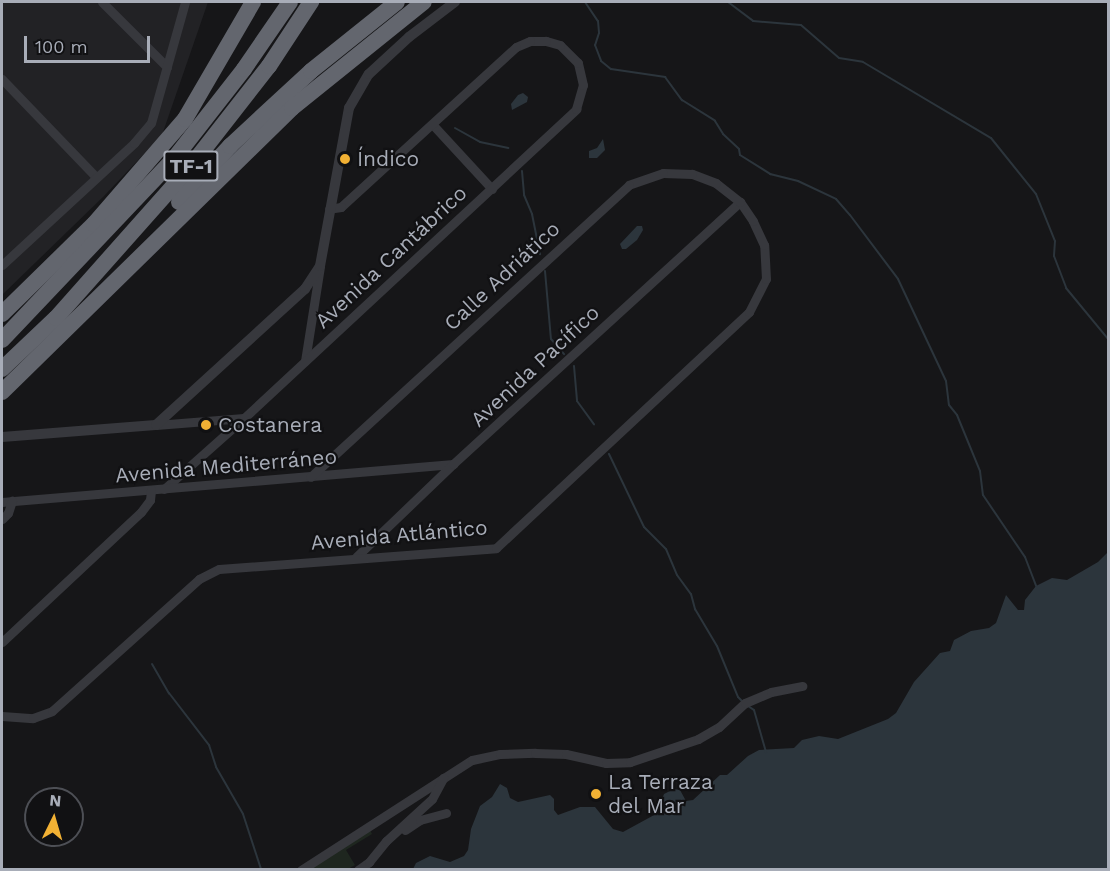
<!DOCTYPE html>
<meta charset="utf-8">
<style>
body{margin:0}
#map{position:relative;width:1110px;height:871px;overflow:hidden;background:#161618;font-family:"Work Sans",sans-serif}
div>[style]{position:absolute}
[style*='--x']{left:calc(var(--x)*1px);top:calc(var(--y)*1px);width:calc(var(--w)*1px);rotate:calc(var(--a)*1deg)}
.built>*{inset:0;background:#222225}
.green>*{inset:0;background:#1e261f}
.water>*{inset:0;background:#2c353c}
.stream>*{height:2px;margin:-1px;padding:0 1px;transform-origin:1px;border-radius:1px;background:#2c353c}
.minor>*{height:9px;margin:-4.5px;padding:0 4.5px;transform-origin:4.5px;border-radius:4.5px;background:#37383d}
.tertiary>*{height:10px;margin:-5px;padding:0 5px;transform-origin:5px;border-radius:5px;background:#37383d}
.motorway>*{height:16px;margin:-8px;padding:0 8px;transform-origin:8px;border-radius:8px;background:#63666e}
.dots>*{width:16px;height:16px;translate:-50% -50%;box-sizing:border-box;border:3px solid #111113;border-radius:50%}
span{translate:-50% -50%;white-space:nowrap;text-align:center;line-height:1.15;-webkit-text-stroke:4.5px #111113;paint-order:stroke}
.shield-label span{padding:2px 4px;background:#111113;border:2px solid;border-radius:4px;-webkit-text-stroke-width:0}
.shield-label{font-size:20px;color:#a8adb8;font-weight:700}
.poi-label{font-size:21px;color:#a8adb8}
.left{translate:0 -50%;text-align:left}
.street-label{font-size:21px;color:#a8adb8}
.frame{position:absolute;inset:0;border:3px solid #a8adb8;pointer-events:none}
.north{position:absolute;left:24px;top:787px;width:60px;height:60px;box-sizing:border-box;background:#111113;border:2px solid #4d4f55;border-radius:50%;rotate:5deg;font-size:16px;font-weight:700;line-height:24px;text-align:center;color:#a8adb8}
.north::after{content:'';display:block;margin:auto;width:21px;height:27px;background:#f2b134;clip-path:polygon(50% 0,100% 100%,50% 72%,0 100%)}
.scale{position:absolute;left:24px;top:36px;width:126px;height:27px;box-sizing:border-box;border:3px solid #a8adb8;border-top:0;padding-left:8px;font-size:18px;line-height:21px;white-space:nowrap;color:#a8adb8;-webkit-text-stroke:4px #111113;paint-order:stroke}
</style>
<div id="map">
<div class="built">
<div style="clip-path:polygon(2px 2px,208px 2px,162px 135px,104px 196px,2px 295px)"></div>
</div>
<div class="green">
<div style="clip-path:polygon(370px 830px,372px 834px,346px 850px,355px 865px,348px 869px,310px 869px,309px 867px)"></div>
</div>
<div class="water">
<div style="clip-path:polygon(523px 93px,528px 97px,527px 102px,512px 110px,511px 104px,518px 95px)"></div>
<div style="clip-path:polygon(603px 139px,605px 150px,597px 158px,589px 158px,589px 151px,597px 148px)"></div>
<div style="clip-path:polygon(637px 226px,642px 226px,643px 230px,637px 240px,626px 249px,622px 249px,620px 244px)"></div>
<div style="clip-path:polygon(1108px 552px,1108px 869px,413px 869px,416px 863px,430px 856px,450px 862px,464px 856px,468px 850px,471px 829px,480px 806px,492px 797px,500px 784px,507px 788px,510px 798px,518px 802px,550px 795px,554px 799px,554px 810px,558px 815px,580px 807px,595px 807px,613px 829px,623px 832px,656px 814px,664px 794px,674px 789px,680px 790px,686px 801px,693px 800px,720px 775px,727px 775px,748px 756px,759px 750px,794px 748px,802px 740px,819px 736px,838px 739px,888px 719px,896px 713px,914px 682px,940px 653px,950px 651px,954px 640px,971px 631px,989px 628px,996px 623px,1006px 595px,1018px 610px,1024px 610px,1025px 600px,1036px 586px,1052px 578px,1067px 580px,1098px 562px)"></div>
</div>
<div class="stream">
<div style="--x:585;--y:2;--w:23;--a:56"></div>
<div style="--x:598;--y:21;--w:12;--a:85"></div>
<div style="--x:599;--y:33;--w:13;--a:108"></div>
<div style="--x:595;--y:45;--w:17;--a:69"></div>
<div style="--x:601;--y:61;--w:13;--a:39"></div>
<div style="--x:611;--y:69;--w:55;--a:8.4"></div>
<div style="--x:665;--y:77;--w:29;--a:54"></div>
<div style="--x:682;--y:100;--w:39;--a:32"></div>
<div style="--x:715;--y:121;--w:15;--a:58"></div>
<div style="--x:723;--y:134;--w:22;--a:43"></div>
<div style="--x:739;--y:149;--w:6;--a:81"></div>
<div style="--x:740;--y:155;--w:36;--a:32"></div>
<div style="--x:770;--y:174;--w:29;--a:14"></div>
<div style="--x:798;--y:181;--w:42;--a:25.3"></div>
<div style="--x:836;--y:199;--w:21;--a:49"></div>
<div style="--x:850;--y:215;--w:80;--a:53.1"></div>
<div style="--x:898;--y:279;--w:113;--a:64.8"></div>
<div style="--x:946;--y:381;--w:24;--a:83"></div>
<div style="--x:949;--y:405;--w:13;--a:51"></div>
<div style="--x:957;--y:415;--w:61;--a:67.7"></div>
<div style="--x:980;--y:471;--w:24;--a:83"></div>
<div style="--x:983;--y:495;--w:75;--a:55.9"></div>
<div style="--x:1025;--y:557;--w:31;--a:69"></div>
<div style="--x:728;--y:2;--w:31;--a:37"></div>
<div style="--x:753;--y:21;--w:48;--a:4.8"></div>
<div style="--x:801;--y:25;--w:50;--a:41"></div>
<div style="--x:839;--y:58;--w:24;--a:9"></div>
<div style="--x:863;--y:62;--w:149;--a:30.7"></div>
<div style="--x:991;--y:138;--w:72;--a:51.2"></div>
<div style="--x:1036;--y:194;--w:51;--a:68"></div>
<div style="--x:1055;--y:241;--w:15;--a:94"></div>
<div style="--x:1054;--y:256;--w:34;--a:69"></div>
<div style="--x:1066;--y:288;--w:66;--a:50.5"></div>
<div style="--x:455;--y:128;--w:29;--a:29"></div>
<div style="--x:480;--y:142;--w:29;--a:12"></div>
<div style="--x:522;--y:171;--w:24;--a:85"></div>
<div style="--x:524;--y:195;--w:21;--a:67"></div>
<div style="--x:532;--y:214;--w:41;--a:78.7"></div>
<div style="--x:545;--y:271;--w:68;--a:85"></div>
<div style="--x:551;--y:339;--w:20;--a:49"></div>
<div style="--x:574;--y:366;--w:35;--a:85"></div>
<div style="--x:577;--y:401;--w:29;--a:54"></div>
<div style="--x:609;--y:454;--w:81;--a:64.4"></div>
<div style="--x:644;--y:527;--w:31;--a:45"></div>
<div style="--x:666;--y:549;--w:28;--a:67"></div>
<div style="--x:677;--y:575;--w:24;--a:54"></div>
<div style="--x:691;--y:594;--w:16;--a:75"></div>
<div style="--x:695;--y:609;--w:43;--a:59.3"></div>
<div style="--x:717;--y:646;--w:55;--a:67.6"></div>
<div style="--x:738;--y:697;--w:7;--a:45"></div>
<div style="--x:152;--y:664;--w:34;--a:60"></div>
<div style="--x:169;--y:693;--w:66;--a:52.4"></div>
<div style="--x:209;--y:745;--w:23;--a:72"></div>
<div style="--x:216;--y:767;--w:54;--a:60.1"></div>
<div style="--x:243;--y:814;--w:58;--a:71.9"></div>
<div style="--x:748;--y:706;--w:7;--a:34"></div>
<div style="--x:754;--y:710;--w:44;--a:74.1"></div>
</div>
<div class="minor">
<div style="--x:102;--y:2;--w:92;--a:45"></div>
<div style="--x:2;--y:79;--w:136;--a:46.2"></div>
<div style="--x:433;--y:125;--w:87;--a:47.3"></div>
<div style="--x:2;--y:265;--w:180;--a:-42.7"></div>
<div style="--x:134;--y:143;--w:26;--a:-50"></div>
<div style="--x:151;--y:123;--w:126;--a:-74.3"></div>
<div style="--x:305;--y:361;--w:96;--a:-81"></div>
<div style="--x:156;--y:425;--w:88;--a:-4.5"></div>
<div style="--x:164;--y:489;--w:107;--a:-41.6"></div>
<div style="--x:244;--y:418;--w:454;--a:-42.9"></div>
<div style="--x:576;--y:109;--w:25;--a:-74"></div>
<div style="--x:583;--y:85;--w:23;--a:-103"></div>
<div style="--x:578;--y:63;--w:25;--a:-135"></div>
<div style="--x:560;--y:45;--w:15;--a:-164"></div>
<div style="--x:546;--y:41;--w:16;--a:180"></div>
<div style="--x:530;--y:41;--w:15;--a:157"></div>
<div style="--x:516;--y:47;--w:237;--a:137.6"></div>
<div style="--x:341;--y:207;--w:12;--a:171"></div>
<div style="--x:2;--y:502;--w:453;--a:-4.8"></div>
<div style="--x:2;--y:519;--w:8;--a:-45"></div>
<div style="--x:8;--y:513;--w:13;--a:-72"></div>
<div style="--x:356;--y:557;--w:134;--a:-43.8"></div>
<div style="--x:453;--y:464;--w:389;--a:-42.4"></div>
<div style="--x:2;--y:642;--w:190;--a:-43.1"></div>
<div style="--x:141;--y:512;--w:15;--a:-53"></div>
<div style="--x:150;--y:500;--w:10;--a:-84"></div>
<div style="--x:2;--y:716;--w:31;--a:4"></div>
<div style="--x:33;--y:718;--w:20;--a:-20"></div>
<div style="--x:52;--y:711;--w:198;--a:-41.9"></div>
<div style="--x:199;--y:579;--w:22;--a:-27"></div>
<div style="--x:219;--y:569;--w:278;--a:-4.3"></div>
<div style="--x:496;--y:548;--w:346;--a:-43"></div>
<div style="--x:749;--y:312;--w:37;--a:-63"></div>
<div style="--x:766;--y:279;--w:34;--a:-93"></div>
<div style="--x:764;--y:245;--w:26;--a:-115"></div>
<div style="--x:753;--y:221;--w:23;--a:-124"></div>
<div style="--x:740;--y:202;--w:31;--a:-142"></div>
<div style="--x:716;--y:183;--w:26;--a:-159"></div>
<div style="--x:692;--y:174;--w:29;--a:-178"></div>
<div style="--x:663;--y:173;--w:36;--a:161"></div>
<div style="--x:629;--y:185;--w:432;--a:137.5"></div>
<div style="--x:405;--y:830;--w:18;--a:-34"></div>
<div style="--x:420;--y:820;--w:27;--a:-15"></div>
<div style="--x:301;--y:870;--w:203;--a:-32.8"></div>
<div style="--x:472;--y:760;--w:29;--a:-12"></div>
<div style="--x:500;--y:754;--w:35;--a:-2"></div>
<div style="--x:535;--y:753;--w:31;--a:2"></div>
<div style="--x:566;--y:754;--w:41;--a:12.7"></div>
<div style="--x:606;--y:763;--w:24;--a:-2"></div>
<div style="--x:630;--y:762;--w:72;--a:-18.7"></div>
<div style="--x:698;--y:739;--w:24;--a:-30"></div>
<div style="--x:719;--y:727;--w:35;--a:-43"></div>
<div style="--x:745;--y:703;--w:28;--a:-23"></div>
<div style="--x:771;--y:692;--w:32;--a:-11"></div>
<div style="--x:358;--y:870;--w:14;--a:-36"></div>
<div style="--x:369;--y:862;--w:27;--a:-51"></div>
<div style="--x:386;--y:841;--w:62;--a:-42.4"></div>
<div style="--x:432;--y:799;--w:24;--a:-62"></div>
</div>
<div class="tertiary">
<div style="--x:2;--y:437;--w:154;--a:-4.5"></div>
<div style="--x:156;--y:425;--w:202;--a:-42.4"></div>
<div style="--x:305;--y:289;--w:27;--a:-57"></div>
<div style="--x:320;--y:266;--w:161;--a:-79.6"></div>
<div style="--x:349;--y:108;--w:39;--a:-60"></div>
<div style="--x:369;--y:74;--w:54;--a:-42.8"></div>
<div style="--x:409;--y:37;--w:58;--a:-37.3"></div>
</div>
<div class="motorway">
<div style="--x:179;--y:202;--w:76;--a:-47.7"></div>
<div style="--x:230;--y:146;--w:110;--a:-42.8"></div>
<div style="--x:311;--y:71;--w:110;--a:-38.7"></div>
<div style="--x:2;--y:314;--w:129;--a:-44.4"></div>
<div style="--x:94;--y:224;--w:139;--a:-49.1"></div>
<div style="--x:185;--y:119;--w:135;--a:-59.8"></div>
<div style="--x:2;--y:340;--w:248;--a:-46.5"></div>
<div style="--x:173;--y:160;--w:115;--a:-52"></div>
<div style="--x:244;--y:69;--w:81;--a:-55.5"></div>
<div style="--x:2;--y:369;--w:74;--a:-43.4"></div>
<div style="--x:56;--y:318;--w:202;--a:-48.4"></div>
<div style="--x:190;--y:167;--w:128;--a:-52"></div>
<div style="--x:269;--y:66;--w:77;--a:-56.7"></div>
<div style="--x:2;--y:392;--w:406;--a:-44.4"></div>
<div style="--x:292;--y:108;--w:169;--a:-38.8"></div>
</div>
<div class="dots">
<div style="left:345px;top:159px;background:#f2b134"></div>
<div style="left:206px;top:425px;background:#f2b134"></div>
<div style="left:596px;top:794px;background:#f2b134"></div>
</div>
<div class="shield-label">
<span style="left:191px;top:166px">TF-1</span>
</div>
<div class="poi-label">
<span class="left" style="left:357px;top:159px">Índico</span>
<span class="left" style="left:218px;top:425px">Costanera</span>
<span class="left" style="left:608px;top:794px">La Terraza<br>del Mar</span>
</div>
<div class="street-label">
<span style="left:391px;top:257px;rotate:-43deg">Avenida Cantábrico</span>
<span style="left:502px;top:276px;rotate:-43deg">Calle Adriático</span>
<span style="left:535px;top:366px;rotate:-43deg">Avenida Pacífico</span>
<span style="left:226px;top:466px;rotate:-5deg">Avenida Mediterráneo</span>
<span style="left:399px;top:535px;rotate:-5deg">Avenida Atlántico</span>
</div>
<div class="frame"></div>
<div class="north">N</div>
<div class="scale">100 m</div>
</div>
